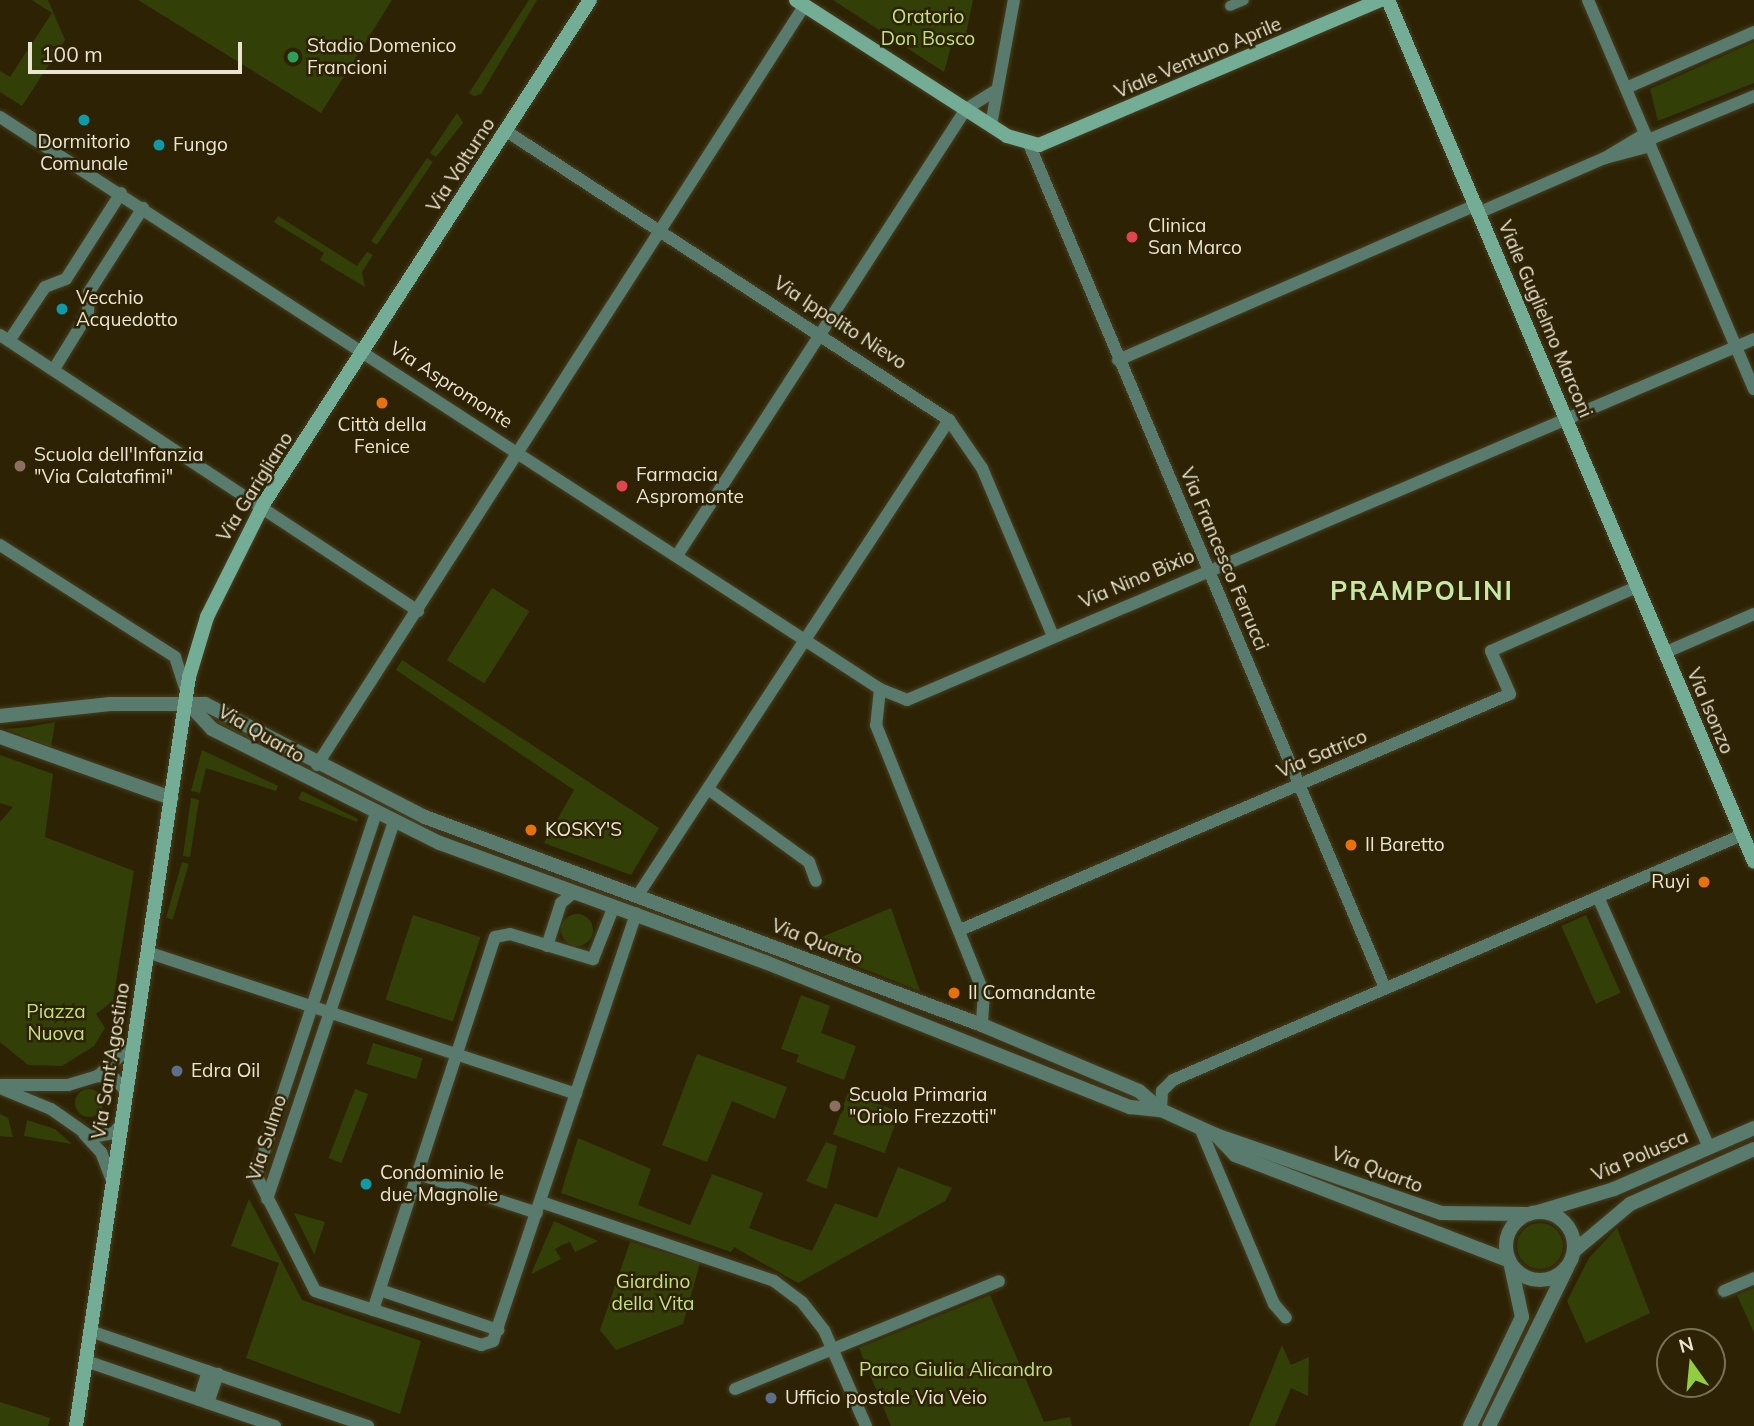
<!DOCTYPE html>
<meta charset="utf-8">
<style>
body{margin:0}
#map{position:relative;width:1754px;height:1426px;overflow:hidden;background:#2d2304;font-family:Mulish,sans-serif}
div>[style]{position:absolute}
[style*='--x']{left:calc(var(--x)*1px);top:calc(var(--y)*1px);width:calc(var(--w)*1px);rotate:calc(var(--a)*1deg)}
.green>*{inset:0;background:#324007;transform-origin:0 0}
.round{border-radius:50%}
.roads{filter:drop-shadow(0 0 2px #473e21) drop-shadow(0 0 2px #473e21)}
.pedestrian>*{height:10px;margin:-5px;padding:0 5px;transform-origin:5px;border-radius:5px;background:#587b6d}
.minor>*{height:12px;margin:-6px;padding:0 6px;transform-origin:6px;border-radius:6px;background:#587b6d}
.tertiary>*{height:14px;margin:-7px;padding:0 7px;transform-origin:7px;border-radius:7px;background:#587b6d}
.tertiary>.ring{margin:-7px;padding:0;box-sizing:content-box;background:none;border:14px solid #587b6d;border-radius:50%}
.secondary>*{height:14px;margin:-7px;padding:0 7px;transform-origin:7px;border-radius:7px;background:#73ad96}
.dots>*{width:19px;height:19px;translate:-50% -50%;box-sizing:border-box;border:4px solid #2d2304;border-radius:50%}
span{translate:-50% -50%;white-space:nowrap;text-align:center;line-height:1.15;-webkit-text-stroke:5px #2d2304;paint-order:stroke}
.park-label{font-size:19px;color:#c3e17b}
.poi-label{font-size:19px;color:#eae4d2}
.left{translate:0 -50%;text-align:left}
.right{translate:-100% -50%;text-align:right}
.street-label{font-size:19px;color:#eae4d2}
.district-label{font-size:26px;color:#c6eaa3;font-weight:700;letter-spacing:2px}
.north{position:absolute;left:1656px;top:1328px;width:70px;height:70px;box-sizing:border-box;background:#2d2304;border:2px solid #797056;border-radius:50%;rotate:345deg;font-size:19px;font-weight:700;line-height:28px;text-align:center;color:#eae4d2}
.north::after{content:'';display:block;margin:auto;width:24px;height:32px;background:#90cd40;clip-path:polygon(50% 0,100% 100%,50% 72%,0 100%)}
.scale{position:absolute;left:28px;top:42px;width:214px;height:32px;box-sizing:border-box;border:4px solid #eae4d2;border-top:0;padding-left:9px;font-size:21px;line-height:24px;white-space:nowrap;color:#eae4d2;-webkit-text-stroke:5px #2d2304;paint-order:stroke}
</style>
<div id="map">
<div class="green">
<div style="clip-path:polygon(32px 0,48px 0,65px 40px,22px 106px,0 92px,0 71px,10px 77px,52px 13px)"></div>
<div style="clip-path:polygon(138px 0,392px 0,321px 113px)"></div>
<div style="clip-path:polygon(529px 0,537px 0,481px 94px,474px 96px,469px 93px)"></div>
<div style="clip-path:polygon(833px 0,973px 0,966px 34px,955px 32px,944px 72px)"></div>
<div style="clip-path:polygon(1754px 42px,1754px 83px,1658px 121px,1650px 89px)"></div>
<div style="clip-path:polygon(457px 113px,463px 123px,436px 157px,430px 153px)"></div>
<div style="left:427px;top:158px;width:7px;height:100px;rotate:34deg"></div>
<div style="clip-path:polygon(278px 216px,357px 266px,367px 252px,373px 255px,362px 272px,365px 287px,320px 260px,324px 253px,274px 222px)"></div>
<div style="left:492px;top:588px;width:44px;height:85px;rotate:32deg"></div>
<div style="clip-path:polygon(402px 660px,659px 828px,631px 875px,544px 843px,574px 790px,396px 670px)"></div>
<div style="clip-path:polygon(221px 717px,274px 749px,273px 752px,218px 723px)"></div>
<div style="clip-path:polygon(55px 722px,51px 747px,6px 729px,29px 727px)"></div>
<div style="clip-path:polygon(202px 750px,278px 786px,276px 791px,206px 768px,200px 793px,191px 791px)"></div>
<div style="clip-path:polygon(0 755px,53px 774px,45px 837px,134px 871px,113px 1001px,96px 1014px,105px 1028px,94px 1046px,62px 1066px,28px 1065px,0 1042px,0 822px,13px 807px,0 803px)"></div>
<div style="clip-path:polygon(302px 791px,358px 819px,357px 822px,298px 799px)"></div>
<div style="clip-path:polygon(191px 798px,199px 800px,190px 857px,183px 856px)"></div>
<div style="left:182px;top:862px;width:7px;height:58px;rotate:16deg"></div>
<div style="clip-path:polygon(891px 908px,920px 991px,803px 945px)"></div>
<div class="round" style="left:561px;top:914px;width:32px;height:32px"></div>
<div style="left:413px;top:915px;width:71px;height:89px;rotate:18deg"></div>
<div style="left:1586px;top:915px;width:85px;height:27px;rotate:66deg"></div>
<div style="clip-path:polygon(801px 995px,830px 1006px,821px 1033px,856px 1046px,844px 1080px,796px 1062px,799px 1055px,781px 1049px)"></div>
<div style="left:373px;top:1043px;width:52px;height:22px;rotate:17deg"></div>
<div style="clip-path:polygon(697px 1054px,787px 1087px,775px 1119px,732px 1101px,707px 1162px,662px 1145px)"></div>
<div class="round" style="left:75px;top:1089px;width:28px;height:28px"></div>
<div style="left:355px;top:1089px;width:14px;height:74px;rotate:21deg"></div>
<div style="left:848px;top:1093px;width:55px;height:44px;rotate:20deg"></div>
<div style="clip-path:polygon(0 1114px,8px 1118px,13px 1137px,0 1136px)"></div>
<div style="clip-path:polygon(27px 1120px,55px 1129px,72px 1144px,24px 1136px)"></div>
<div style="clip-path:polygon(578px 1138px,651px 1169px,638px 1205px,690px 1225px,712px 1174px,763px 1193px,749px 1228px,812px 1251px,835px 1203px,877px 1218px,898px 1167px,952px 1188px,945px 1201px,798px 1283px,734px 1247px,731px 1252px,561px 1193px)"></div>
<div style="clip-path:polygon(826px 1142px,837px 1146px,827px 1189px,806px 1181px)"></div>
<div style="clip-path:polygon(249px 1199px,302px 1300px,421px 1341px,400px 1414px,246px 1358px,279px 1263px,231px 1246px)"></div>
<div style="clip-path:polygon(294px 1213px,325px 1222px,314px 1255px,314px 1254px)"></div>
<div style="clip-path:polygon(554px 1221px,598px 1241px,575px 1252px,570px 1242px,562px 1245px,555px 1249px,561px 1259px,531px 1274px)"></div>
<div class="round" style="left:1517px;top:1223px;width:46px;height:46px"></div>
<div style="clip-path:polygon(1617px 1228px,1650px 1313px,1586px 1343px,1567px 1301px,1589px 1258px)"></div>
<div style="clip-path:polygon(630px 1242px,700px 1263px,683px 1324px,616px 1350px,600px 1330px)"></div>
<div style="clip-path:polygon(1754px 1288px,1754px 1333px,1737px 1295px)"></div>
<div style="clip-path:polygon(990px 1295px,1044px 1422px,1070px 1417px,1072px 1426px,891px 1426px,859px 1348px)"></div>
<div style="clip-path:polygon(1282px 1345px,1291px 1365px,1309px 1357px,1308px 1396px,1291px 1388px,1275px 1426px,1249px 1426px)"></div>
<div style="clip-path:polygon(0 1402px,50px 1418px,48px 1426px,0 1426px)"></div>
</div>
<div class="roads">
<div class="pedestrian">
<div style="--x:1230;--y:6;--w:15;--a:-23"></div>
</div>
<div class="minor">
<div style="--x:1588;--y:0;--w:423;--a:66.9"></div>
<div style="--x:1626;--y:88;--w:140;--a:-23.6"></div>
<div style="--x:0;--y:117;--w:1050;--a:33.02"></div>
<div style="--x:880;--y:689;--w:29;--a:22"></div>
<div style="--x:907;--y:700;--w:921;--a:-23.08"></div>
<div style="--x:991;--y:125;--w:127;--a:-79.6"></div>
<div style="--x:506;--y:131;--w:529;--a:33.12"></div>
<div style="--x:949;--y:420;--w:58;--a:55.5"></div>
<div style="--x:982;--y:468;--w:182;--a:67.1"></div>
<div style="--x:1645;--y:134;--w:47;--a:149"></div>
<div style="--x:1605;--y:158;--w:47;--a:-14.9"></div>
<div style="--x:1648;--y:140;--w:115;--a:-22.5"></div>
<div style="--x:1029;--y:144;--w:916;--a:67.13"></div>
<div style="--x:1480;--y:212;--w:136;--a:-23.4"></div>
<div style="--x:0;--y:335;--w:501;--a:33.44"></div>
<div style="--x:9;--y:341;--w:65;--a:-56.3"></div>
<div style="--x:45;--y:287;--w:22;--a:-21"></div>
<div style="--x:66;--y:279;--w:102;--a:-57.4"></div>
<div style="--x:1118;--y:360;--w:391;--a:-23.4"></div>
<div style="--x:54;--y:369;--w:65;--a:-58.3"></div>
<div style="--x:88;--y:314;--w:22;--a:-87"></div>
<div style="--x:89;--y:292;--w:100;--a:-57.3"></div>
<div style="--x:0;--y:545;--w:208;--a:32.6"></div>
<div style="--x:175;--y:657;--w:32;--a:72"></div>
<div style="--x:678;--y:554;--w:530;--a:-57.09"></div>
<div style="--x:966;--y:109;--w:34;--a:-32"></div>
<div style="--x:1664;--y:653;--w:98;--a:-23.4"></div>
<div style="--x:880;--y:689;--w:36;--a:96"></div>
<div style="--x:876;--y:725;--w:289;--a:68.1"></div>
<div style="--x:984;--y:993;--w:32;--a:94"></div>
<div style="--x:317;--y:765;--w:902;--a:-57.31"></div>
<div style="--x:708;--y:789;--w:125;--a:35.9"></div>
<div style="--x:809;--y:862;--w:20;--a:70"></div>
<div style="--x:375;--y:816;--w:378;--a:108.3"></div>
<div style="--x:256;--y:1175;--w:130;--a:63"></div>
<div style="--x:315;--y:1291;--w:175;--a:18"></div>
<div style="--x:481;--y:1345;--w:13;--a:-18"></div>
<div style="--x:493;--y:1341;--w:451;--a:-71.5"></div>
<div style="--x:638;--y:895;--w:568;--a:-56.79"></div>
<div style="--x:1598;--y:897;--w:274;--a:66.1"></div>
<div style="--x:960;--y:930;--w:598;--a:-23.22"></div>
<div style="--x:1510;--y:694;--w:47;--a:-113.8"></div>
<div style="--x:1491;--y:651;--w:159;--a:-23.7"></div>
<div style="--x:547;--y:946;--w:45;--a:-72"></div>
<div style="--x:561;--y:903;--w:17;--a:-40"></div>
<div style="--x:147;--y:952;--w:452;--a:18.3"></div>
<div style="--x:98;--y:1076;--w:46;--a:-42.4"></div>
<div style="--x:0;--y:1085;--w:68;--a:0"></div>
<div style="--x:68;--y:1085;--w:31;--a:-17"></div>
<div style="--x:98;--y:1076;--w:16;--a:7"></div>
<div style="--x:114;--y:1078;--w:18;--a:47"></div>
<div style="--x:0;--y:1088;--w:55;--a:22.4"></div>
<div style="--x:51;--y:1109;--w:49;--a:35"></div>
<div style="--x:91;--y:1137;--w:23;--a:-10"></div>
<div style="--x:114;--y:1133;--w:11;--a:-52"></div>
<div style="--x:1161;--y:1110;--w:19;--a:-87"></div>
<div style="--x:1162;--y:1091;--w:16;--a:-45"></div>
<div style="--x:1173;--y:1080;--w:620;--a:-23.3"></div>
<div style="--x:1200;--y:1128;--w:191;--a:67.2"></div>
<div style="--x:1274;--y:1304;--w:18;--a:49"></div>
<div style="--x:84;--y:1134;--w:25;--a:47"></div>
<div style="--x:101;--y:1152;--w:31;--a:69"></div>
<div style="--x:418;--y:1174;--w:125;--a:18.1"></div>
<div style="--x:267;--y:1199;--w:396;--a:-71.4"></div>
<div style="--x:541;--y:1202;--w:246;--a:18.7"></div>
<div style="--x:774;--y:1281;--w:35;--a:37"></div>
<div style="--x:802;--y:1302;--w:36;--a:52"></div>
<div style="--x:824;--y:1330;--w:105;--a:66.4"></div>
<div style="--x:380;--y:1290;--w:125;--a:18.7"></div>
<div style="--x:1724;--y:1291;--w:33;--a:-23"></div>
<div style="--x:373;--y:1310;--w:392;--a:-71.9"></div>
<div style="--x:495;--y:937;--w:15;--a:-11"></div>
<div style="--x:510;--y:934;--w:87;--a:16.8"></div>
<div style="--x:593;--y:959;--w:57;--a:-68.4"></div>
<div style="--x:90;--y:1331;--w:294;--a:18.9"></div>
<div style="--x:86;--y:1361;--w:200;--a:19"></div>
<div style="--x:735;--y:1389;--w:285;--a:-22.2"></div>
<div style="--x:199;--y:1400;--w:30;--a:-73"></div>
<div style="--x:208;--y:1403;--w:31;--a:-71"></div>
</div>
<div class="tertiary">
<div style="--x:186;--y:701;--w:38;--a:47"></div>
<div style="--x:212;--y:729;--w:255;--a:26.6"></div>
<div style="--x:440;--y:843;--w:346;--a:20.1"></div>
<div style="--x:765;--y:962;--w:393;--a:21.7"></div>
<div style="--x:1130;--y:1107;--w:31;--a:6"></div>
<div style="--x:0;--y:716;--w:111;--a:-6.2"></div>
<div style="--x:110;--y:704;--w:95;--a:0"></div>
<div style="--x:205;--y:704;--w:247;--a:27.2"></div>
<div style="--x:425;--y:817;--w:595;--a:20.48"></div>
<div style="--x:982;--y:1025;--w:170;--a:22.8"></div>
<div style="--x:1139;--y:1091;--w:29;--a:41"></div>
<div style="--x:1161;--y:1110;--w:60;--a:24.4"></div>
<div style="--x:1216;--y:1135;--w:238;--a:19.1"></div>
<div style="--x:1441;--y:1213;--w:88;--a:0.7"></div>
<div style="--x:0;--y:737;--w:182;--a:19.6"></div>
<div style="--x:1216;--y:1135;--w:28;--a:46"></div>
<div style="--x:1235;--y:1155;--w:294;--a:21.1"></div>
<div class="ring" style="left:1506px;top:1212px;width:54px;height:54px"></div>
<div style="--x:1538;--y:1212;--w:79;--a:-16.8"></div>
<div style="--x:1614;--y:1189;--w:153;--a:-23.5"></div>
<div style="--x:1574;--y:1251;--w:73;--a:-40"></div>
<div style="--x:1630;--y:1204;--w:136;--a:-23.9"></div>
<div style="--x:1470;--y:1426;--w:121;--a:-64.5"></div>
<div style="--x:1522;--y:1317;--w:52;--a:-102.2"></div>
<div style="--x:1489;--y:1426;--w:176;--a:-63.7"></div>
</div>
<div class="secondary">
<div style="--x:796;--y:0;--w:251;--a:32.8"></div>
<div style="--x:1007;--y:136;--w:33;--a:16"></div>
<div style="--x:1039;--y:145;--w:371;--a:-23"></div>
<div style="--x:1388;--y:0;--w:936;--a:66.99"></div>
<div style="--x:76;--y:1426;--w:757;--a:-81.42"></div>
<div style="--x:189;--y:677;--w:63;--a:-73.3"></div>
<div style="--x:207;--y:617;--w:127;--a:-63.4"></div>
<div style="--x:264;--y:503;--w:599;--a:-57.05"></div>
</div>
</div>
<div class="dots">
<div style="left:293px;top:57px;background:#2e9e5b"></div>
<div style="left:84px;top:120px;background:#0f9aa8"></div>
<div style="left:159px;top:145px;background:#0f9aa8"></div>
<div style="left:1132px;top:237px;background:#e0444e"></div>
<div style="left:62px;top:309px;background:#0f9aa8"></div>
<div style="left:382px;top:403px;background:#e8710a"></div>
<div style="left:20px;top:466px;background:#8d6e63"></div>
<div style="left:622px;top:486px;background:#e0444e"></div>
<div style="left:531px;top:830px;background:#e8710a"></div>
<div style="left:1351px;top:845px;background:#e8710a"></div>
<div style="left:1704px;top:882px;background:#e8710a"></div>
<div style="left:954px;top:993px;background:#e8710a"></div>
<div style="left:177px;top:1071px;background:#5c6f8a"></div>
<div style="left:835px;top:1106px;background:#8d6e63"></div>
<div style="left:366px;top:1184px;background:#0f9aa8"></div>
<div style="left:771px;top:1398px;background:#5c6f8a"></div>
</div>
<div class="park-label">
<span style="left:928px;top:28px">Oratorio<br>Don Bosco</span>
<span style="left:56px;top:1023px">Piazza<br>Nuova</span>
<span style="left:653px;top:1293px">Giardino<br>della Vita</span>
<span style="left:956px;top:1370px">Parco Giulia Alicandro</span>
</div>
<div class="poi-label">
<span class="left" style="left:307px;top:57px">Stadio Domenico<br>Francioni</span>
<span style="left:84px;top:153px">Dormitorio<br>Comunale</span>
<span class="left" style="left:173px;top:145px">Fungo</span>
<span class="left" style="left:1148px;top:237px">Clinica<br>San Marco</span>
<span class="left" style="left:76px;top:309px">Vecchio<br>Acquedotto</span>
<span style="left:382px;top:436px">Città della<br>Fenice</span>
<span class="left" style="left:34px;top:466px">Scuola dell'Infanzia<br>"Via Calatafimi"</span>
<span class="left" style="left:636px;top:486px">Farmacia<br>Aspromonte</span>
<span class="left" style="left:545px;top:830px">KOSKY'S</span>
<span class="left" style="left:1365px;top:845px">Il Baretto</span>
<span class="right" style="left:1690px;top:882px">Ruyi</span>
<span class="left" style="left:968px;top:993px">Il Comandante</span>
<span class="left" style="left:191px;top:1071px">Edra Oil</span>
<span class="left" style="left:849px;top:1106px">Scuola Primaria<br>"Oriolo Frezzotti"</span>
<span class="left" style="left:380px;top:1184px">Condominio le<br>due Magnolie</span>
<span class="left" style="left:785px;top:1398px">Ufficio postale Via Veio</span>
</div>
<div class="street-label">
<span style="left:1198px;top:58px;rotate:-23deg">Viale Ventuno Aprile</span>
<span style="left:461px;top:165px;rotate:-57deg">Via Volturno</span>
<span style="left:1545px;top:319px;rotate:67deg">Viale Guglielmo Marconi</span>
<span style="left:840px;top:323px;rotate:33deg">Via Ippolito Nievo</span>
<span style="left:451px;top:385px;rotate:33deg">Via Aspromonte</span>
<span style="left:255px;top:487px;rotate:-58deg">Via Garigliano</span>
<span style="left:1224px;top:559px;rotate:67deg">Via Francesco Ferrucci</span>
<span style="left:1137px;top:579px;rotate:-23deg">Via Nino Bixio</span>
<span style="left:1710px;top:711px;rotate:67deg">Via Isonzo</span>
<span style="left:261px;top:734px;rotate:30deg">Via Quarto</span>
<span style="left:1322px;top:754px;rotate:-23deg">Via Satrico</span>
<span style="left:817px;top:942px;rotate:21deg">Via Quarto</span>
<span style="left:111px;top:1061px;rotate:-81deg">Via Sant'Agostino</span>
<span style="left:267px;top:1138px;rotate:-72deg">Via Sulmo</span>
<span style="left:1640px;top:1156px;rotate:-23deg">Via Polusca</span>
<span style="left:1377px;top:1170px;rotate:21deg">Via Quarto</span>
</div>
<div class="district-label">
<span style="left:1422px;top:591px">PRAMPOLINI</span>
</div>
<div class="north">N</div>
<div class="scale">100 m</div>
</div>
